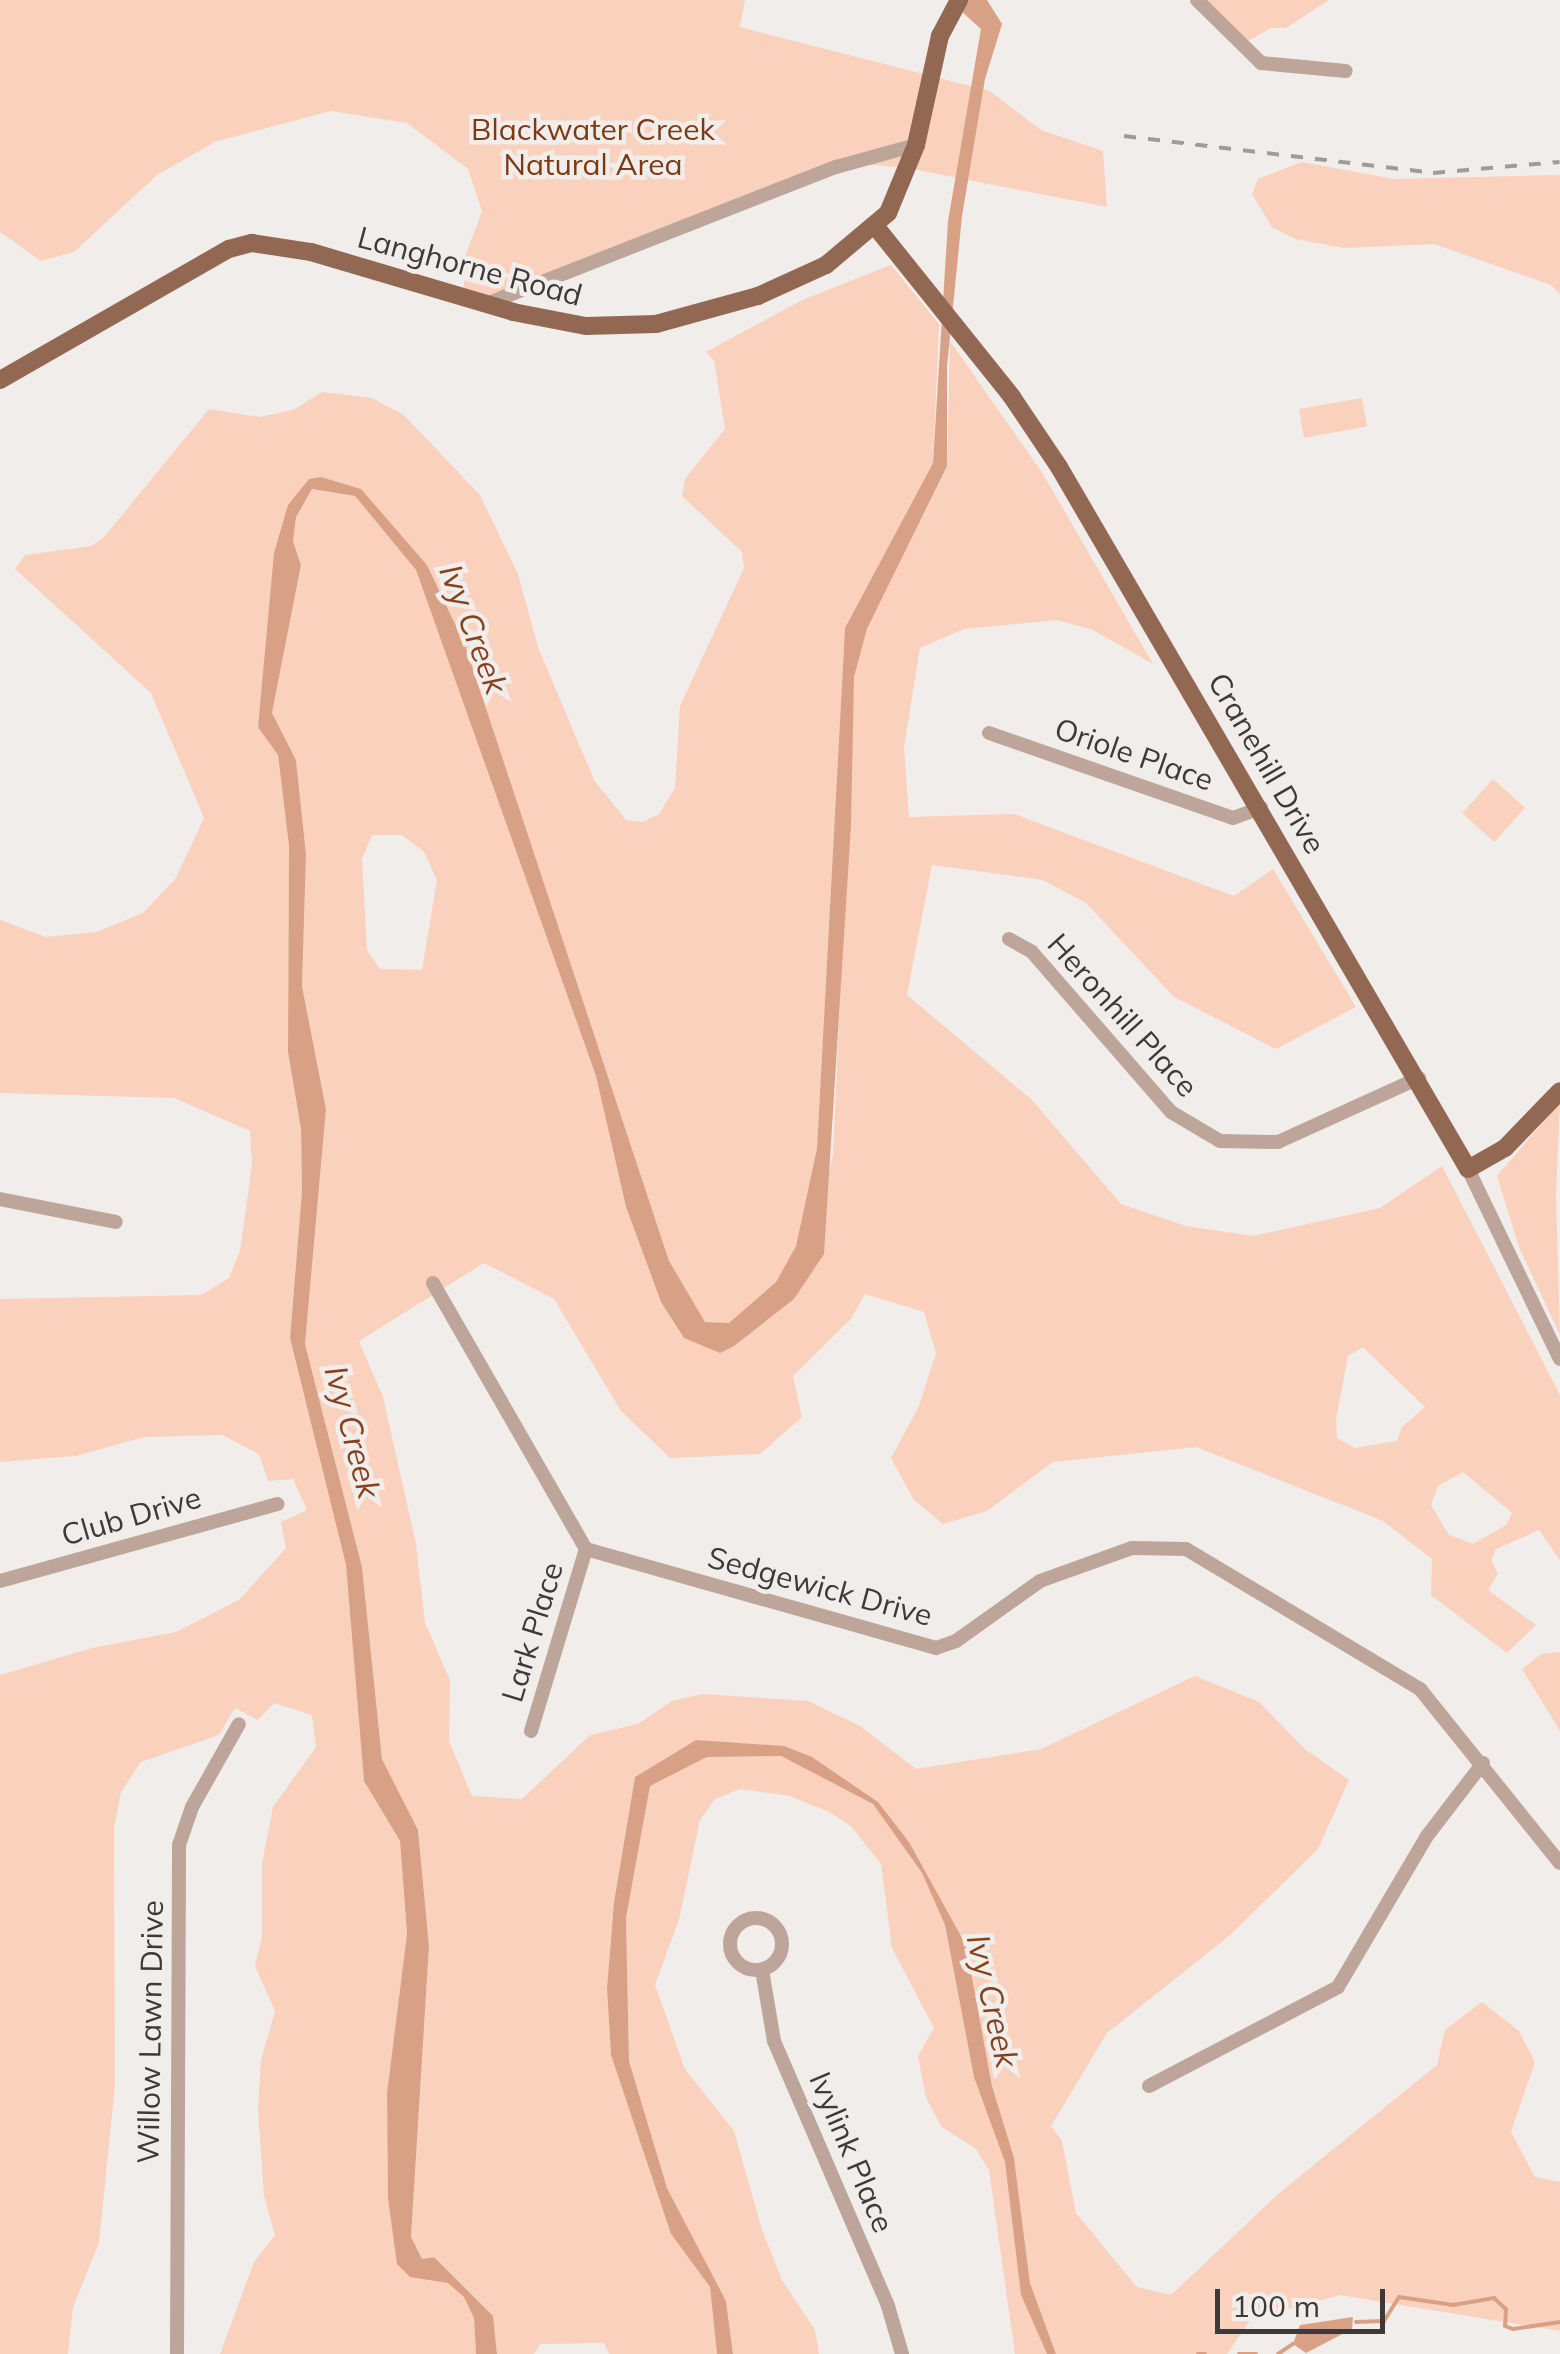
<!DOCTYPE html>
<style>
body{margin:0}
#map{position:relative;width:1560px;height:2354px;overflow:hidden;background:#f1edea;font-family:Mulish,sans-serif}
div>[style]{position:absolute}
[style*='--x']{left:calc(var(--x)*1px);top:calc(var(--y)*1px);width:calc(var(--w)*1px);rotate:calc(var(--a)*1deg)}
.green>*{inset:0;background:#fad1bd;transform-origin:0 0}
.water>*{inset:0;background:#d8a186}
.stream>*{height:4px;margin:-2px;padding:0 2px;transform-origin:2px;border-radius:2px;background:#d8a186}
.minor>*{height:14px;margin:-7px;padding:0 7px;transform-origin:7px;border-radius:7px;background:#bea599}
.minor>.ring{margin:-7px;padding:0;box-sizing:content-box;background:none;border:14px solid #bea599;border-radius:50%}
.major>*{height:18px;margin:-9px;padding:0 9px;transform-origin:9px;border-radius:9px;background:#936853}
.rail>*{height:4px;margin-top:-2px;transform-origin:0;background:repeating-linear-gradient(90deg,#9e9b99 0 12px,transparent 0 24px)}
span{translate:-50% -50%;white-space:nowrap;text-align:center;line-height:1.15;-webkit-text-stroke:9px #f1edea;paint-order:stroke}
.park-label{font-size:30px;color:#7c3a13}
.street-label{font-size:30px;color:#3c3a39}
.water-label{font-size:32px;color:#86421d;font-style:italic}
.scale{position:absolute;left:1215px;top:2289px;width:170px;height:45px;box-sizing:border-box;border:5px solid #3c3a39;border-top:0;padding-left:12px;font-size:30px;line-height:35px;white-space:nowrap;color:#3c3a39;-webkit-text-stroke:8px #f1edea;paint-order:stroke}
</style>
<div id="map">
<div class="green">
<div style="clip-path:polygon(0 0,745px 0,740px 27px,990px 91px,1041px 130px,1103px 151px,1107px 207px,907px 168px,850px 163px,486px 304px,462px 296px,465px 279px,458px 276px,482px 211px,468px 169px,407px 123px,331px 111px,215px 142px,157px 175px,74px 252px,41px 261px,0 232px)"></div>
<div style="clip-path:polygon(1198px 0,1329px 0,1286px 28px,1271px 28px,1241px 45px)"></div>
<div style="clip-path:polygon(1302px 162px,1394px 179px,1560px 175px,1560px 294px,1551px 285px,1434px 244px,1344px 248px,1295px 239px,1272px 227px,1252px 194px,1258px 179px)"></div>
<div style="clip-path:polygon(891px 265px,939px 324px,933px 463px,845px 628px,817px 1148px,796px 1246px,776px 1282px,729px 1323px,705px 1322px,668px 1261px,465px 645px,427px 565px,361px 490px,321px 477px,288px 505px,258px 726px,278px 755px,289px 846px,288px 1052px,301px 1129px,302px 1191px,290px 1338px,346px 1565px,364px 1781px,400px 1841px,407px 1934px,387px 2093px,388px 2199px,397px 2263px,448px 2283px,465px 2297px,474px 2318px,476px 2354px,220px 2354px,254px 2262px,275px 2235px,264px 2196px,258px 2110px,261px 2060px,275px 2011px,255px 1966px,262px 1936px,262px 1864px,273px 1807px,316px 1747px,312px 1715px,274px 1703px,258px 1720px,235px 1708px,219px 1735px,141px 1762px,121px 1792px,114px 1828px,115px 2085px,99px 2243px,73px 2307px,68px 2354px,0 2354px,0 1675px,92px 1648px,176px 1632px,239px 1600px,286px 1548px,281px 1522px,307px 1510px,293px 1479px,268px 1481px,259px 1454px,222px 1435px,144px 1437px,76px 1456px,0 1462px,0 1299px,201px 1295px,229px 1278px,240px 1251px,252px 1165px,250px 1131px,174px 1098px,0 1093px,0 920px,46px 937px,96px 932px,143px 913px,176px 878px,204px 818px,151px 693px,15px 569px,25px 555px,92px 546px,105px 536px,209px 409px,259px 417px,293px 410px,322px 392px,372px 398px,404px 415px,480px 495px,518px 574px,538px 647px,594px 780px,626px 820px,643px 822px,659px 814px,675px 788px,680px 706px,744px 568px,742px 552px,682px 496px,685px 479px,725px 429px,714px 361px,706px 352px,802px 300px)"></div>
<div style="clip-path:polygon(evenodd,950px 341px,1043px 474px,1153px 664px,1093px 630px,1057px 620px,964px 629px,920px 648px,904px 747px,909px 817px,1014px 814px,1234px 896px,1273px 869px,1356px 1007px,1276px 1049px,1174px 997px,1086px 903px,1043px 880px,932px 865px,907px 995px,1032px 1100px,1121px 1204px,1186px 1226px,1253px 1236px,1380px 1208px,1442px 1166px,1560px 1395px,1560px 1560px,1539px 1530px,1496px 1549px,1491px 1560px,1498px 1574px,1488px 1590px,1536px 1625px,1507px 1653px,1431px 1595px,1432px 1559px,1383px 1521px,1196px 1447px,1053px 1462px,987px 1511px,943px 1524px,914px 1500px,891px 1458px,919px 1406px,936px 1353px,924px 1312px,865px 1294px,851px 1319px,793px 1376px,802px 1417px,760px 1454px,670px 1458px,621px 1411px,554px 1299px,484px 1263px,359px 1341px,383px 1397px,416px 1544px,425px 1623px,450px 1680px,449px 1741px,472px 1796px,522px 1799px,590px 1735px,638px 1724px,672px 1701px,702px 1694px,808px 1701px,860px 1726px,916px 1769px,1041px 1749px,1195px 1676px,1259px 1702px,1305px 1749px,1349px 1780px,1318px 1849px,1229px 1936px,1107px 2033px,1051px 2126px,1062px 2141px,1076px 2213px,1137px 2287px,1171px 2295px,1278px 2194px,1437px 2065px,1445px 2030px,1482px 2002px,1519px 2031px,1535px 2062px,1511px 2132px,1535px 2177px,1560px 2182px,1560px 2331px,1340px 2295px,1251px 2319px,1227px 2354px,1056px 2354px,1030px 2283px,1014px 2159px,992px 2086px,966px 1945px,909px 1842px,878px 1802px,812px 1757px,696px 1740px,635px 1777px,614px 1902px,607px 1988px,611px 2055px,671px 2234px,710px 2287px,717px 2354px,609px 2354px,604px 2343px,540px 2344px,534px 2354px,497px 2354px,493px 2316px,434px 2257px,422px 2259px,411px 2237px,429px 1946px,418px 1830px,382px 1759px,362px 1567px,305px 1344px,326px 1109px,302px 986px,306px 854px,296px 760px,272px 713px,301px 565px,293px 541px,296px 517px,312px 489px,355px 496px,416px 570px,596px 1076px,626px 1207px,661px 1302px,684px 1338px,701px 1345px,794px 1299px,833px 1155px,854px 677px,867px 629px,947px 466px,950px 341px,372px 835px,402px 835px,424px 852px,437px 880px,422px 970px,380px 969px,367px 950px,362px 859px,372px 835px,950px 341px,1363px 1347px,1425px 1407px,1402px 1427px,1397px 1441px,1355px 1448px,1337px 1438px,1336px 1420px,1348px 1356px,1363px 1347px,950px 341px,1463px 1472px,1512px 1513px,1506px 1525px,1473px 1544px,1449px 1535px,1431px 1505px,1438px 1486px,1463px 1472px)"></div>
<div style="left:1362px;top:398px;width:29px;height:64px;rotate:80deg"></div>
<div style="left:1493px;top:779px;width:43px;height:46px;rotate:42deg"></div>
<div style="clip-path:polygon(1560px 1102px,1556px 1194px,1560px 1335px,1519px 1247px,1497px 1176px)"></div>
<div style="clip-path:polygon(1560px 1652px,1560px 1731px,1522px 1669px,1541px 1654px)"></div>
<div style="clip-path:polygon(781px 1756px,873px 1804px,922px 1873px,945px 1925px,971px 2062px,1006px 2162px,1021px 2295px,1047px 2354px,1015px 2354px,989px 2170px,976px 2149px,942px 2127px,926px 2098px,918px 2056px,934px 2028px,892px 1948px,881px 1864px,851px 1826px,829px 1812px,790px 1796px,740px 1789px,715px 1799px,700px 1820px,679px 1920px,655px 1985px,685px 2069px,734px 2131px,762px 2230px,782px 2280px,815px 2330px,819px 2354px,733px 2354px,726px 2301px,667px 2188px,629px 2061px,626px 1918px,650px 1786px,707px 1757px)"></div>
</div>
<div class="water">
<div style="clip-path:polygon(949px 0,987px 0,1002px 24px,985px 79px,962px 216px,947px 367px,947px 466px,867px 629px,854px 677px,851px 825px,824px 1254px,794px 1299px,734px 1346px,720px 1353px,684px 1338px,661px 1302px,626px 1207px,596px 1076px,416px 570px,355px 496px,312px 489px,296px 517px,293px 541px,301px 565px,272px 713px,296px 760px,306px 854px,302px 986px,326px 1109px,305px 1344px,362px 1567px,382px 1759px,418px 1830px,429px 1946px,411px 2237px,422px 2259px,434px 2257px,493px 2316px,497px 2354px,476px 2354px,474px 2318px,464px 2297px,448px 2283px,410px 2277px,397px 2264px,388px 2199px,387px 2093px,407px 1934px,400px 1841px,364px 1781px,346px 1565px,290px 1338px,302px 1191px,301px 1129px,288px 1052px,289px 846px,278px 755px,258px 727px,274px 553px,288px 505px,309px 479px,321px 477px,361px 489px,427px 565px,465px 645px,669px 1261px,705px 1322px,729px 1323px,776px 1282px,796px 1246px,817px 1148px,845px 628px,933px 463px,948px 221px,981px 29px)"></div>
<div style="clip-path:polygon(696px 1740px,784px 1746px,812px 1757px,878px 1802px,909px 1842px,966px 1945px,992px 2086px,1014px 2158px,1030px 2283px,1056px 2354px,1047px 2354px,1021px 2295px,1005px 2162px,974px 2077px,945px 1925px,922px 1873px,873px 1804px,781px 1756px,707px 1757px,650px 1786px,626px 1918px,629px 2061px,667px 2188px,726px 2301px,733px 2354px,717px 2354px,710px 2287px,671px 2234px,611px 2055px,607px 1988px,614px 1902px,635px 1777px)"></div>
<div style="clip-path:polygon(1353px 2317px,1352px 2329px,1306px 2353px,1293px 2344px,1300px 2325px)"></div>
</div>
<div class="stream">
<div style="--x:1356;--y:2322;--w:28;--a:-2"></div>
<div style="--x:1384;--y:2321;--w:28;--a:-58"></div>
<div style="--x:1399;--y:2297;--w:55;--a:8.4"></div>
<div style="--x:1453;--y:2305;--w:42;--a:-9.7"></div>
<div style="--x:1494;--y:2298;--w:16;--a:43"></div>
<div style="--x:1506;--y:2309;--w:17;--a:93"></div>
<div style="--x:1505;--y:2326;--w:9;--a:21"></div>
<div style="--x:1513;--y:2329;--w:48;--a:-8.5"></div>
<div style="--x:1198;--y:2354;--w:7;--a:0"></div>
<div style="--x:1239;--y:2354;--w:17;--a:0"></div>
<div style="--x:1278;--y:2354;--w:18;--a:-34"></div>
</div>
<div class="minor">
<div style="--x:1197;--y:0;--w:90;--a:44.5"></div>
<div style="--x:1261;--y:63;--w:85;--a:5.4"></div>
<div style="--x:486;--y:304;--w:376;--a:-21.4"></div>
<div style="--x:836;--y:167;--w:83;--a:-15.4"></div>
<div style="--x:989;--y:733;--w:258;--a:19.2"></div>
<div style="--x:1233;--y:818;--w:30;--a:-20"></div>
<div style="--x:1009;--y:939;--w:26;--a:29"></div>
<div style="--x:1032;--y:952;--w:212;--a:49"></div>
<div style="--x:1171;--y:1112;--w:57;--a:30.6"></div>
<div style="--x:1220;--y:1141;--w:58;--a:1"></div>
<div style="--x:1278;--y:1142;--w:155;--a:-24.4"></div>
<div style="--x:1468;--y:1169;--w:211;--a:64.2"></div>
<div style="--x:0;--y:1199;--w:118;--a:11.2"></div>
<div style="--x:433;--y:1283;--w:307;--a:60.1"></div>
<div style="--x:586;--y:1549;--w:364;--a:15.8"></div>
<div style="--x:936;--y:1648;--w:21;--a:-19"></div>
<div style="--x:956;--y:1641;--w:103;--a:-35.5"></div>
<div style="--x:1040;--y:1581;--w:98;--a:-19.7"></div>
<div style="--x:1132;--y:1548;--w:54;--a:1.1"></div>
<div style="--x:1186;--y:1549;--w:273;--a:30.9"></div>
<div style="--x:1420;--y:1689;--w:223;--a:51.2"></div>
<div style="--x:0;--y:1581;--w:288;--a:-15.5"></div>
<div style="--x:531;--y:1731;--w:190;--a:-73.2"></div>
<div class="ring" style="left:730px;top:1918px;width:38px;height:38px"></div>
<div style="--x:762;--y:1970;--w:72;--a:80.4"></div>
<div style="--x:774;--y:2041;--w:288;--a:66.7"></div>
<div style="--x:888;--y:2306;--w:50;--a:73.7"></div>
<div style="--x:1149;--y:2086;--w:213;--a:-27.6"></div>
<div style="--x:1338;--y:1987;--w:175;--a:-59.5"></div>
<div style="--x:1427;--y:1836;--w:92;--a:-52.5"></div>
<div style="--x:177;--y:2354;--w:509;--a:-89.77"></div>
<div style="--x:179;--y:1845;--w:40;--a:-71.1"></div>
<div style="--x:192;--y:1807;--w:95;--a:-60.5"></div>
</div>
<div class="major">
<div style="--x:876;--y:227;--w:218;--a:51.3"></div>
<div style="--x:1012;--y:397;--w:84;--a:56.1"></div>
<div style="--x:1059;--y:467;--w:812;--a:59.77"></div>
<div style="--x:1468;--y:1169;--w:43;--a:-29.6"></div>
<div style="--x:1505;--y:1148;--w:79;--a:-46"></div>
<div style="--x:0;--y:380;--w:264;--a:-29.8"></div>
<div style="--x:229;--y:249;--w:24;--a:-15"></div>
<div style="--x:252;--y:243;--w:60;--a:8.7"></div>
<div style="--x:311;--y:252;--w:211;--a:16.5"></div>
<div style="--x:513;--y:312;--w:74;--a:10.9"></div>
<div style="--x:586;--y:326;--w:70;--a:-1.6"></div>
<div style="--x:656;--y:324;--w:106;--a:-15.4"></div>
<div style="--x:758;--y:296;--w:75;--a:-24.5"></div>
<div style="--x:826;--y:265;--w:81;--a:-40"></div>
<div style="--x:888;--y:213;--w:74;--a:-67.6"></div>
<div style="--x:916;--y:145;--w:112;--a:-77.6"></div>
<div style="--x:940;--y:36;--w:41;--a:-62.2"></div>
</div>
<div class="rail">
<div style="--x:1124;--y:136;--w:311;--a:6.8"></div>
<div style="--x:1433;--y:173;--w:127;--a:-5"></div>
</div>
<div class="park-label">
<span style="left:593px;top:146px">Blackwater Creek<br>Natural Area</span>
</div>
<div class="street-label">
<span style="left:470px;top:266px;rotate:15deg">Langhorne Road</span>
<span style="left:1134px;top:754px;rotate:19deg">Oriole Place</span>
<span style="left:1267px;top:763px;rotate:60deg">Cranehill Drive</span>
<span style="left:1123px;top:1015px;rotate:48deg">Heronhill Place</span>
<span style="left:131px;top:1516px;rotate:-16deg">Club Drive</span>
<span style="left:820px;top:1586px;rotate:15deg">Sedgewick Drive</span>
<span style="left:532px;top:1632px;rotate:-73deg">Lark Place</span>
<span style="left:150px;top:2032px;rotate:-89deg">Willow Lawn Drive</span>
<span style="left:852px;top:2152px;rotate:67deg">Ivylink Place</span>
</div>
<div class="water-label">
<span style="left:474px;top:629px;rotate:69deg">Ivy Creek</span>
<span style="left:353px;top:1432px;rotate:75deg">Ivy Creek</span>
<span style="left:993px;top:2001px;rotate:77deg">Ivy Creek</span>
</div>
<div class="scale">100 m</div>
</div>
